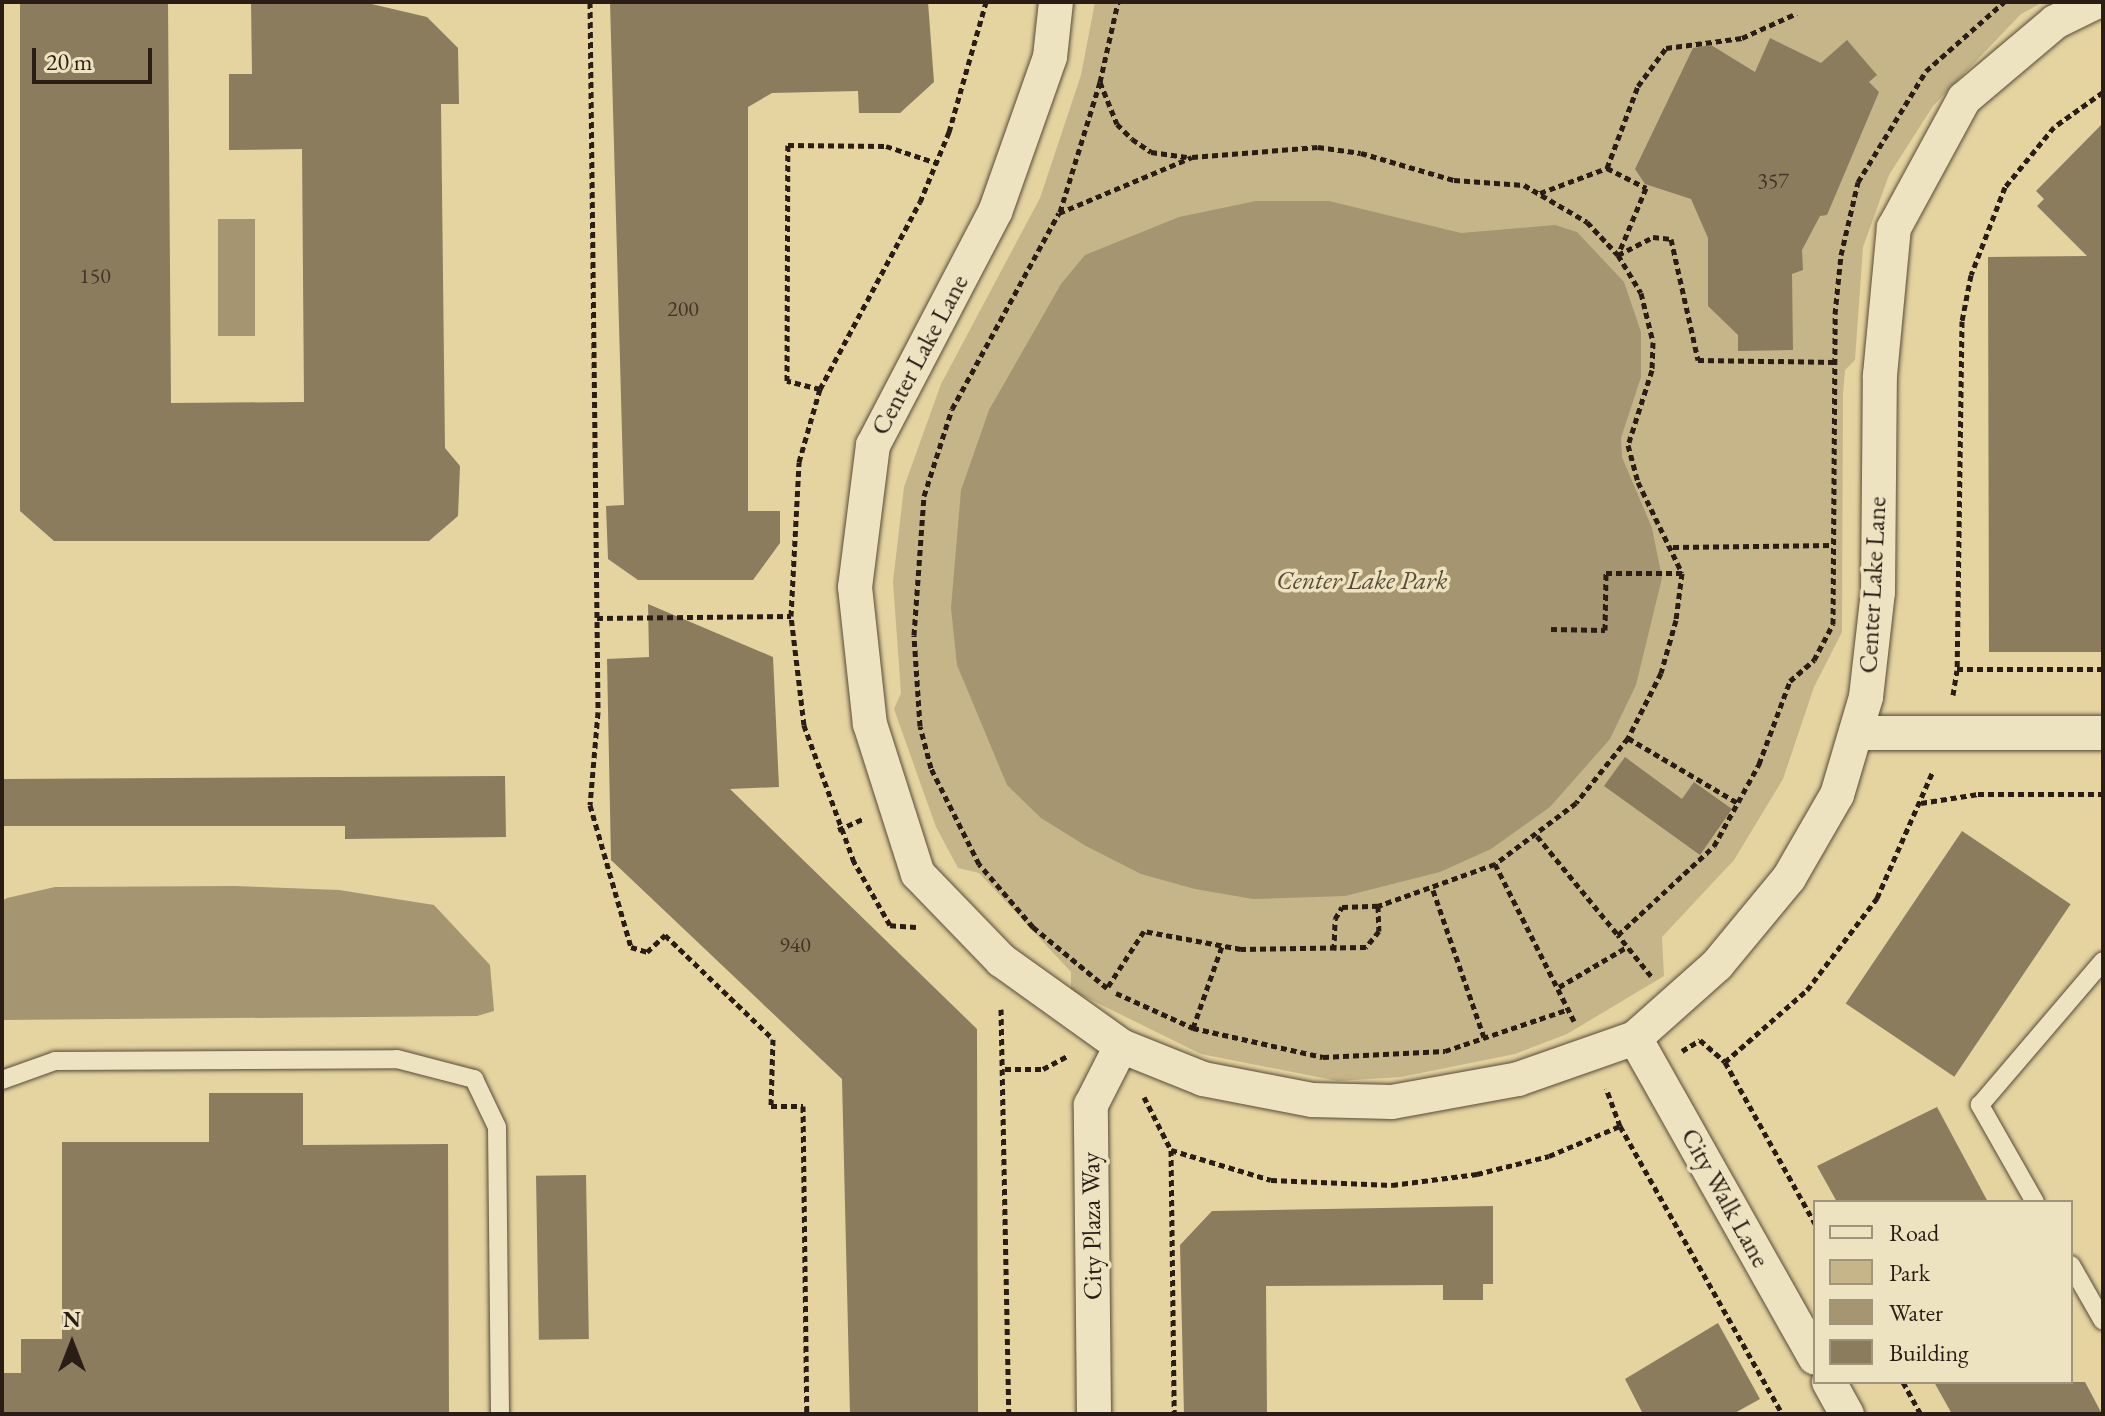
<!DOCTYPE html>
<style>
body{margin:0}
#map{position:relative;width:2105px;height:1416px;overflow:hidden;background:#e5d4a0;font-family:"EB Garamond",serif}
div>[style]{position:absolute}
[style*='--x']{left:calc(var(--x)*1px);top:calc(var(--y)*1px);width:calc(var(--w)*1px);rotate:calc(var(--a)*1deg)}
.green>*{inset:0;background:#c5b588}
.water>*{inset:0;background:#a59671;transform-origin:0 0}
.building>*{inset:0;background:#8b7c5d;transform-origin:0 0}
.path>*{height:5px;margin-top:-2.5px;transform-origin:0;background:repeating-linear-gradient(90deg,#291d15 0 6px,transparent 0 10px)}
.roads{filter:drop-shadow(0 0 2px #584b38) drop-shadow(0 0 2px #584b38)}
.lane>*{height:18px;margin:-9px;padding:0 9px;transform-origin:9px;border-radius:9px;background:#eee3c1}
.street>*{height:34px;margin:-17px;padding:0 17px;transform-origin:17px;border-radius:17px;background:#eee3c1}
span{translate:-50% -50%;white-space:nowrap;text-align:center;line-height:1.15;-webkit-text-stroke:7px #eee3c1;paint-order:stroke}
.number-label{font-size:22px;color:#423527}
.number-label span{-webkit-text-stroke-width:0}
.street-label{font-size:26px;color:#291d15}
.park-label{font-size:26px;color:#584b38;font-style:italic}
.frame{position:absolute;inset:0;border:4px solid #291d15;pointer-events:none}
.legend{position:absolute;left:1813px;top:1200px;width:260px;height:184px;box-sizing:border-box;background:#eee3c1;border:2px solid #9f947c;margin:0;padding:10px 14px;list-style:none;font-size:24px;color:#291d15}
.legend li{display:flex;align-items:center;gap:16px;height:40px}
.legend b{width:40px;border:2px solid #9f947c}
.north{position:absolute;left:32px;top:1304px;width:80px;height:80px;-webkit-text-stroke:6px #eee3c1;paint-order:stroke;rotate:0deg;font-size:22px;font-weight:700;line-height:32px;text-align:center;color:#291d15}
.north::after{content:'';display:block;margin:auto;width:28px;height:36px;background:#291d15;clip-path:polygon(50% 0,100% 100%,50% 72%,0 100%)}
.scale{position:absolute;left:32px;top:48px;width:120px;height:36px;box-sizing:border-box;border:4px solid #291d15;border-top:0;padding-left:10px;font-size:24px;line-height:28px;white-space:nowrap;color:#291d15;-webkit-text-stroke:6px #eee3c1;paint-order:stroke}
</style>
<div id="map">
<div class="green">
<div style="clip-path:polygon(1095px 2px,2043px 2px,2021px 14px,1933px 106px,1889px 175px,1863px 247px,1855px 360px,1845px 370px,1843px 394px,1842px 632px,1814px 687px,1783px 779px,1734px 860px,1662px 937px,1664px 976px,1567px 1034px,1515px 1054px,1401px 1077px,1338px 1081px,1201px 1054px,1071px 990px,1071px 972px,979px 873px,958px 868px,936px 827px,894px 709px,901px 693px,893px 582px,904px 487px,941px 384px,1040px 198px,1081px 75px)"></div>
</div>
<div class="water">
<div style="clip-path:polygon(1256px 201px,1329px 201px,1461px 233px,1555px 225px,1577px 232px,1624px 282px,1641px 332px,1641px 377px,1621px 438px,1622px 457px,1652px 528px,1662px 578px,1636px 685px,1610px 739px,1550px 807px,1491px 849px,1440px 872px,1345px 896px,1253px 899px,1195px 889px,1141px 874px,1086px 846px,1041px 818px,1007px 785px,957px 665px,951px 608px,961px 490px,989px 410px,1061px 284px,1085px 255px,1179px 217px)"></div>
<div style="left:255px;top:219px;width:117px;height:37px;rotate:90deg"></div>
<div style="clip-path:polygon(235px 886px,339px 890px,434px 905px,490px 965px,494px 1011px,477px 1016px,2px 1020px,2px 901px,7px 898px,55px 887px)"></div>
</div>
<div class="building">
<div style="clip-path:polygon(20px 2px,168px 2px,171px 403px,304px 402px,302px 149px,229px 150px,229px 74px,252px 74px,251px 2px,363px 2px,427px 17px,458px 48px,459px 104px,441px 104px,445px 448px,460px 466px,458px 516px,429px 541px,54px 541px,20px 511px)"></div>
<div style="clip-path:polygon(610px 2px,928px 2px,934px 82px,900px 113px,859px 113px,858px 91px,772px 93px,748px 107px,748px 511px,780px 511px,780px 543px,753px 580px,638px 580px,608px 559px,606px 506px,624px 505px)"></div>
<div style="clip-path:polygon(1770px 38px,1821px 63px,1847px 40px,1877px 75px,1869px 82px,1879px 92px,1827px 215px,1820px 216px,1802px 250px,1803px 270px,1792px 274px,1793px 350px,1738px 351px,1738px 335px,1708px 306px,1708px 238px,1691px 199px,1645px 184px,1635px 169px,1693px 48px,1711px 45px,1755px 72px)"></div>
<div style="clip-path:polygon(2103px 123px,2103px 652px,1989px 652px,1988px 257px,2087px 256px,2037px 206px,2044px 199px,2036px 191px)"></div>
<div style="clip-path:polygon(648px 604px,773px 657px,779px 787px,730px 789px,977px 1029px,978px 1414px,850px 1414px,842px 1079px,611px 860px,607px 659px,649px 657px)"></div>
<div style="clip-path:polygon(1625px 757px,1682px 799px,1694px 782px,1732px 809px,1700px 855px,1604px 786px)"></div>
<div style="clip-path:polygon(505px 776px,506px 837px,345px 839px,345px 826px,2px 826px,2px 779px)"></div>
<div style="left:1962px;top:831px;width:131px;height:208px;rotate:34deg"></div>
<div style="clip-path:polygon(209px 1093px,303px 1093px,303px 1145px,448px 1144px,449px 1414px,2px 1414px,2px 1373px,21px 1373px,21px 1339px,62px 1339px,62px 1142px,209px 1142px)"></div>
<div style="clip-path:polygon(1937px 1107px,1988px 1202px,1837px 1202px,1817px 1166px)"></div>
<div style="left:586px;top:1175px;width:164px;height:50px;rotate:89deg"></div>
<div style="clip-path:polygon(1493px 1206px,1493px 1284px,1483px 1284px,1483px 1300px,1443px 1300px,1443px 1285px,1266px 1286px,1267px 1414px,1184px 1414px,1180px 1245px,1212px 1211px)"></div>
<div style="clip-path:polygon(1718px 1323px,1760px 1399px,1733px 1414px,1643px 1414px,1625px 1379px)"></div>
<div style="clip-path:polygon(1934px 1382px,2085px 1382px,2102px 1414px,1952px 1414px)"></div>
</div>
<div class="path">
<div style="--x:590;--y:2;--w:710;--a:89.35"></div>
<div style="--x:598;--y:712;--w:93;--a:94.9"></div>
<div style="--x:590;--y:805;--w:148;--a:73.9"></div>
<div style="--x:631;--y:947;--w:17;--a:17"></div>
<div style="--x:647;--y:952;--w:25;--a:-43"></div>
<div style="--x:665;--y:935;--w:150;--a:43.9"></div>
<div style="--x:773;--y:1039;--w:67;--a:91.7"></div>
<div style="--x:771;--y:1106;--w:32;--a:0"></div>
<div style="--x:803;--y:1106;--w:308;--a:89.3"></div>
<div style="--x:1100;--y:82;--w:82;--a:-77.3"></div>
<div style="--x:2103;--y:92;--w:60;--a:144.5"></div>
<div style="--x:2054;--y:127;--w:77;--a:129.2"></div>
<div style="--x:2005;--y:187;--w:94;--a:111.1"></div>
<div style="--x:1971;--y:275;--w:47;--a:101.1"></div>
<div style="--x:1962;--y:321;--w:348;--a:90.8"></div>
<div style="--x:1957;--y:669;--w:146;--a:0"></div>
<div style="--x:1318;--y:147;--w:43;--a:7.9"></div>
<div style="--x:1361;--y:153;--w:97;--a:16.2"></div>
<div style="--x:1454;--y:180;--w:70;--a:4.1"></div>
<div style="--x:1524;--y:185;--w:73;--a:30.4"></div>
<div style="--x:1587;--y:222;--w:45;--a:46.8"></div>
<div style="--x:1618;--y:255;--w:44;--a:58.8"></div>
<div style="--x:1641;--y:293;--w:50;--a:76.2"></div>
<div style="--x:1653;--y:342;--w:28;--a:92"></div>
<div style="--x:1652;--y:370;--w:79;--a:107.7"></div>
<div style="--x:1628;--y:445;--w:38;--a:75"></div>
<div style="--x:1638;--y:482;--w:101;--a:64.2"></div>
<div style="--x:1682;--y:573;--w:47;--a:97.3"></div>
<div style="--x:1676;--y:620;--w:55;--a:105.8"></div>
<div style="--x:1661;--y:673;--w:73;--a:116.9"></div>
<div style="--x:1628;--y:738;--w:83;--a:128.7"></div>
<div style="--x:1576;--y:803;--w:101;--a:143"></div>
<div style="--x:1495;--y:864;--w:124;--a:160.3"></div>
<div style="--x:1378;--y:906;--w:25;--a:88"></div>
<div style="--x:1379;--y:931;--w:21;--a:129"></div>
<div style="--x:1366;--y:947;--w:125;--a:179.1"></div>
<div style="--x:1241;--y:949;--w:99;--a:-169.5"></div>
<div style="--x:1144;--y:931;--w:68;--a:123"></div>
<div style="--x:1107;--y:988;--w:96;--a:-140.5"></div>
<div style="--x:1033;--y:927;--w:83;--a:-130.6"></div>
<div style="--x:979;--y:864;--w:107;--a:-116.6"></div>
<div style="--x:931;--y:768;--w:43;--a:-104.7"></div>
<div style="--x:920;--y:726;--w:91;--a:-93.8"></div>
<div style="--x:914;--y:635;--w:139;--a:-85.9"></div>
<div style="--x:924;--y:496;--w:91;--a:-72.2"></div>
<div style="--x:952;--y:409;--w:223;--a:-61.4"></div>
<div style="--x:1059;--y:213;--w:144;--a:-22.8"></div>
<div style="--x:1192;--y:157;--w:126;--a:-4.5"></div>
<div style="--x:1607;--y:168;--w:88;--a:-69.3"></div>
<div style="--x:1638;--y:86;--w:47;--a:-53.6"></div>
<div style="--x:1666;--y:48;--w:77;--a:-7.5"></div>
<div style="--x:1742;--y:38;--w:60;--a:-24.4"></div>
<div style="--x:1540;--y:193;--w:72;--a:-20.5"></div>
<div style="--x:1607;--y:168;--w:44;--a:27.1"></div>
<div style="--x:1646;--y:188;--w:73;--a:112.7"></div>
<div style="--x:1060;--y:212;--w:136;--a:-72.9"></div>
<div style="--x:1100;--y:82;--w:45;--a:68"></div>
<div style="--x:1117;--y:124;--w:21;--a:45"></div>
<div style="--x:1132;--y:139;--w:23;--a:34"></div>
<div style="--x:1151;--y:152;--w:36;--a:8"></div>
<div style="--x:1618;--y:255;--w:39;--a:-27"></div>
<div style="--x:1653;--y:237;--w:18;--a:6"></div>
<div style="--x:1671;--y:239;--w:124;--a:77.4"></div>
<div style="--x:1698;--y:360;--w:136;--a:0.8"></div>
<div style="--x:820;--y:389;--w:34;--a:-166"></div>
<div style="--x:787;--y:381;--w:236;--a:-89.8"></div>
<div style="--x:788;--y:145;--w:98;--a:0.6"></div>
<div style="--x:886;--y:146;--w:54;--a:18.4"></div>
<div style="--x:1673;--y:547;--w:160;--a:-0.7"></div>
<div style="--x:597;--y:618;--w:194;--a:-0.6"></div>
<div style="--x:1551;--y:629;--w:54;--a:1.1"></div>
<div style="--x:1605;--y:630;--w:57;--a:-89"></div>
<div style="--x:1606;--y:573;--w:76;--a:0"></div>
<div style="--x:1953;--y:695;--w:25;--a:-81"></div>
<div style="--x:1628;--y:738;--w:128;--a:30.6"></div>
<div style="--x:1921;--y:803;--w:58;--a:-9"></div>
<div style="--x:1978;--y:794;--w:125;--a:0"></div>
<div style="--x:838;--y:830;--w:27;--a:-24"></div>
<div style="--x:1537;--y:836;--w:128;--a:50.7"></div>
<div style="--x:1495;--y:864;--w:176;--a:63.3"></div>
<div style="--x:1433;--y:890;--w:159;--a:70.9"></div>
<div style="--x:916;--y:927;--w:26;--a:-176"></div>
<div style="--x:890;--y:925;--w:73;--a:-119.7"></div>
<div style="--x:854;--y:862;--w:146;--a:-110.1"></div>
<div style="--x:804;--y:725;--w:110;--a:-96.8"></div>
<div style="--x:791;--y:616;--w:154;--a:-87"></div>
<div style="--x:799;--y:462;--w:76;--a:-74"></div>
<div style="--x:820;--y:389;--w:212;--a:-61.9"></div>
<div style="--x:920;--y:202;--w:76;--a:-67.5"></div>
<div style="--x:949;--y:132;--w:135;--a:-74.1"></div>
<div style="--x:1334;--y:950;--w:31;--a:-88"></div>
<div style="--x:1335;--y:919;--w:14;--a:-60"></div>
<div style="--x:1342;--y:907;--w:36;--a:-2"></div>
<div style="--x:1651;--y:976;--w:53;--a:-128.8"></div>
<div style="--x:1618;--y:935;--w:131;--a:-42.8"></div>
<div style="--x:1714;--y:846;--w:94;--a:-61.2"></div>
<div style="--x:1759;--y:764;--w:89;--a:-69.5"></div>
<div style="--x:1790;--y:681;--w:32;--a:-41"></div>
<div style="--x:1814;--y:660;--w:41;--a:-62.2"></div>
<div style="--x:1833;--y:624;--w:310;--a:-89.6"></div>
<div style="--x:1835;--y:314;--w:59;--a:-84.2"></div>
<div style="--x:1841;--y:255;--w:75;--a:-76.9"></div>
<div style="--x:1858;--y:182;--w:130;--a:-58.5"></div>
<div style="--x:1926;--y:71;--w:104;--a:-41.5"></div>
<div style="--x:1559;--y:987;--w:79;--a:-30.5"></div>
<div style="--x:1116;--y:993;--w:85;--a:24.4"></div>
<div style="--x:1193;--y:1028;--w:133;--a:12.6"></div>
<div style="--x:1323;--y:1057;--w:122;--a:-2.8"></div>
<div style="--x:1445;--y:1051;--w:131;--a:-18.7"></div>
<div style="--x:1001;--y:1009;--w:405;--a:88.9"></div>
<div style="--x:1193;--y:1028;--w:87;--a:-70.5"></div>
<div style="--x:1682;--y:1051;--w:21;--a:-31"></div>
<div style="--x:1700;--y:1040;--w:33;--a:41"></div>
<div style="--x:1725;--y:1062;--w:109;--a:-41.3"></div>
<div style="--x:1807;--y:990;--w:116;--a:-52.7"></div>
<div style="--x:1877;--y:898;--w:139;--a:-66.2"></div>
<div style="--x:1725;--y:1062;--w:185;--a:60.9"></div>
<div style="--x:1005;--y:1069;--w:38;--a:0"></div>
<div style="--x:1043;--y:1069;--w:27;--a:-28"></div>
<div style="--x:1144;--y:1097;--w:59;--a:63"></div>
<div style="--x:1171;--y:1150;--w:104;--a:16.7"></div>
<div style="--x:1271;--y:1180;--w:121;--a:2.4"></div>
<div style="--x:1392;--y:1185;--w:86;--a:-7.4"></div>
<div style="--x:1477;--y:1174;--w:74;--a:-14"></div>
<div style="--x:1549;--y:1156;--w:77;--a:-22.9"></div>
<div style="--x:1620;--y:1126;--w:40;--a:-110.2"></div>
<div style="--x:1620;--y:1126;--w:330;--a:60.6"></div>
<div style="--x:1171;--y:1150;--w:264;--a:89.3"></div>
<div style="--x:1903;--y:1382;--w:37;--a:61"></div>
</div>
<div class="roads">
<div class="lane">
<div style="--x:2;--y:1080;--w:56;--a:-19.7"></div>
<div style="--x:55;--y:1061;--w:342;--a:-0.3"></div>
<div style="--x:397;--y:1059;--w:80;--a:14.6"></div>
<div style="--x:474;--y:1079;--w:53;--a:64.4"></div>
<div style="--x:497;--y:1127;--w:287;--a:89.4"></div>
<div style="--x:2035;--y:1202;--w:112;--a:-119.6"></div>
<div style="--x:1980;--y:1105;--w:189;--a:-49.5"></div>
<div style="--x:2071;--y:1265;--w:64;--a:60.3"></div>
</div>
<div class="street">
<div style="--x:1056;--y:2;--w:55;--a:96.2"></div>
<div style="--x:1050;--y:57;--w:164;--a:109.5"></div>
<div style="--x:995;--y:212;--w:263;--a:117.6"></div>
<div style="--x:873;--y:445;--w:143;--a:97.2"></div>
<div style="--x:855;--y:587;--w:138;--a:83.8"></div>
<div style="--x:870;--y:724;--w:157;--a:72.3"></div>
<div style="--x:918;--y:874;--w:120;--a:46"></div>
<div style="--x:1001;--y:960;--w:148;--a:35.6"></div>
<div style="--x:1121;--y:1046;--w:88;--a:21.9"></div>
<div style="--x:1203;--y:1079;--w:111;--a:10.9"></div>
<div style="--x:1312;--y:1100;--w:80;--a:1.4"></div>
<div style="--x:1392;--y:1102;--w:128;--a:-10.3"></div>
<div style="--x:1518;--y:1079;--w:124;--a:-19.3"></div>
<div style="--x:1635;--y:1038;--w:110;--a:-41.7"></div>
<div style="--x:1717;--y:965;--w:113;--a:-50.4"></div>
<div style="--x:1789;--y:878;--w:96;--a:-60"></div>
<div style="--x:1837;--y:795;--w:102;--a:-73.5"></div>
<div style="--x:1866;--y:697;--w:106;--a:-83.5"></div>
<div style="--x:1878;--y:592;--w:217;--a:-89.5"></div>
<div style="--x:1880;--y:375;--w:148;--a:-84.6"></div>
<div style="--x:1894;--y:228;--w:147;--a:-61.5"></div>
<div style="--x:1964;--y:99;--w:119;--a:-40.2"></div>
<div style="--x:2055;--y:22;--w:46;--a:-26"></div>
<div style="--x:1856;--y:733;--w:247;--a:0"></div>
<div style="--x:1635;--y:1038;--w:367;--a:60.6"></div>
<div style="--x:1829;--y:1382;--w:37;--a:61"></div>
<div style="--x:1094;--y:1414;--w:309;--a:-90.6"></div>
<div style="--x:1091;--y:1105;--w:66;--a:-63"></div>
</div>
</div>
<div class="number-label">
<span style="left:1773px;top:181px">357</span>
<span style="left:95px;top:276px">150</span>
<span style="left:683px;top:309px">200</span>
<span style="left:795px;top:945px">940</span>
</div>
<div class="street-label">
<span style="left:920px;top:355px;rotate:-62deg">Center Lake Lane</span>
<span style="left:1873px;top:585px;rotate:-87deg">Center Lake Lane</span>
<span style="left:1725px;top:1198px;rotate:61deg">City Walk Lane</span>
<span style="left:1092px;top:1226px;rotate:-91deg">City Plaza Way</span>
</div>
<div class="park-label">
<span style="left:1362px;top:581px">Center Lake Park</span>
</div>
<div class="frame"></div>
<ul class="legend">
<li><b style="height:10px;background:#eee3c1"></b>Road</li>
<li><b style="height:22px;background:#c5b588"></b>Park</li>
<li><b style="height:22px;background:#a59671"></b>Water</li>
<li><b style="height:22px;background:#8b7c5d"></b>Building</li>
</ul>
<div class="north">N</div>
<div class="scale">20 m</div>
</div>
